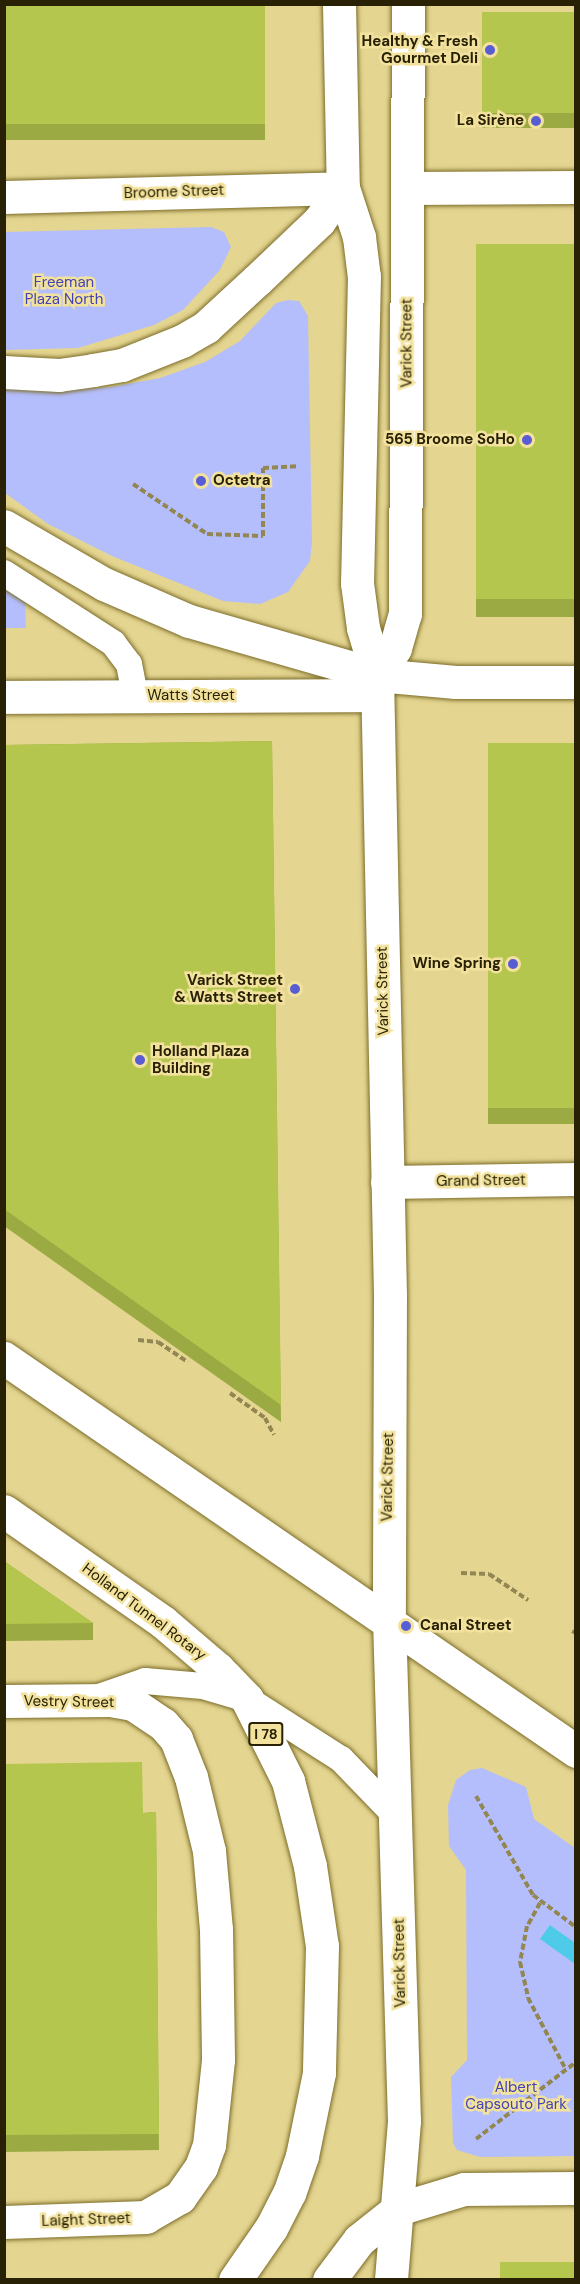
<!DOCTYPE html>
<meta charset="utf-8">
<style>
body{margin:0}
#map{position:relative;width:580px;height:2284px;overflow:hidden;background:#e4d590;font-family:"DM Sans",sans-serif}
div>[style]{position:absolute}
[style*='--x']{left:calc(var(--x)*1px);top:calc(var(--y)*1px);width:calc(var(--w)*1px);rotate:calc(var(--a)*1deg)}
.green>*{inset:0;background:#b4befc}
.water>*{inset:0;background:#4ecbe9}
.path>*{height:4px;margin-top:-2px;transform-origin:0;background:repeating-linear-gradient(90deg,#928653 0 6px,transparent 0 9px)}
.roads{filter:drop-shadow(0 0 2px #7c6d2a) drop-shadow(0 0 2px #7c6d2a)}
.service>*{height:26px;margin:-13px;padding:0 13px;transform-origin:13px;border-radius:13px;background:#fff}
.minor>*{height:33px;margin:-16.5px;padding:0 16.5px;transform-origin:16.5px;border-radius:16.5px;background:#fff}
.secondary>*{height:33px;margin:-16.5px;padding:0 16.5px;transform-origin:16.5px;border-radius:16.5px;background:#fff}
.primary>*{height:33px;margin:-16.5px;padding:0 16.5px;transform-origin:16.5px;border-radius:16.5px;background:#fff}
.trunk>*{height:33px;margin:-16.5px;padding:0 16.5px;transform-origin:16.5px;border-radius:16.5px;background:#fff}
.motorway>*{height:33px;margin:-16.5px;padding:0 16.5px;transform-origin:16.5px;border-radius:16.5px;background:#fff}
.wall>*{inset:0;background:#9baa43;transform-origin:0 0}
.building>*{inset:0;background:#b4c64e;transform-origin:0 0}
.dots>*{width:16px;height:16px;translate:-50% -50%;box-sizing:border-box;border:3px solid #f2e29d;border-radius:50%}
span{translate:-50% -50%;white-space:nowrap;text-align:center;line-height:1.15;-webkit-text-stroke:5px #f2e29d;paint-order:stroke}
.shield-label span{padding:2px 4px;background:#f2e29d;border:2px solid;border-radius:4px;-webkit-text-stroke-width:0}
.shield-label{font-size:14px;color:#282105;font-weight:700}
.poi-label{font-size:15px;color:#282105;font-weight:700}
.right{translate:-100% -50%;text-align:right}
.left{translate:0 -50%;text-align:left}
.street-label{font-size:15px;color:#282105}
.park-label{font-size:15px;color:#4343b5}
.frame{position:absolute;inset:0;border:6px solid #282105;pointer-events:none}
</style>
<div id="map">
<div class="green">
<div style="clip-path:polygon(211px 227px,224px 232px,231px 247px,220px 270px,183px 310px,154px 325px,78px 348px,5px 350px,5px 232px)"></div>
<div style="clip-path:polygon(288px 300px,299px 301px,308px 316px,312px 542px,310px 561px,288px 592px,260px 604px,223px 601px,112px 556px,48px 524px,5px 493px,5px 388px,60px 391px,111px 387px,160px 378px,205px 362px,240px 341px,276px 303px)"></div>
<div style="clip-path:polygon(4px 587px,25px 601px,26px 628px,5px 628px)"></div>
<div style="clip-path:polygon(482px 1768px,526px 1787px,534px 1819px,575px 1848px,575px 2156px,480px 2157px,457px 2150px,453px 2143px,451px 2077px,467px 2060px,466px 1870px,449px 1846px,448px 1805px,456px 1780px,470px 1770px)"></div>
</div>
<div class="water">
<div style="clip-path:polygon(550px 1925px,575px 1943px,575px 1964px,540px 1939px)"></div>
</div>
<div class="path">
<div style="--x:133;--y:484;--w:89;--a:34"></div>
<div style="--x:207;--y:534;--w:56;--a:2"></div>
<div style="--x:263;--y:536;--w:68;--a:-90"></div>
<div style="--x:263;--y:468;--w:34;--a:-3"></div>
<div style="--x:138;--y:1340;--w:20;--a:6"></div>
<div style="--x:158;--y:1342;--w:36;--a:34"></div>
<div style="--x:230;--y:1393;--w:43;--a:35.5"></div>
<div style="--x:265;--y:1418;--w:19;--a:62"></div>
<div style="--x:461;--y:1573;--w:28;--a:2"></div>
<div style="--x:489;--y:1574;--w:47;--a:33.7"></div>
<div style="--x:572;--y:1631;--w:4;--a:27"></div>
<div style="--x:476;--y:1796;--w:114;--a:60.1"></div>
<div style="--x:533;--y:1895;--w:54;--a:36.7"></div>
<div style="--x:540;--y:1903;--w:26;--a:119"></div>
<div style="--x:527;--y:1926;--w:37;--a:101"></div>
<div style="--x:520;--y:1962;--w:37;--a:77"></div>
<div style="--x:528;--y:1998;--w:79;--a:62.1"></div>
<div style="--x:476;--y:2139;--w:126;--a:-37.6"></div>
</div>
<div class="roads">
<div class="service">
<div style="--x:4;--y:573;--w:130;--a:32.7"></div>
<div style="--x:113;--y:643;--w:26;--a:53"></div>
<div style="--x:129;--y:664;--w:33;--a:79"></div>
<div style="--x:96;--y:1698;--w:52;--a:-19.1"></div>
<div style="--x:145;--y:1681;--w:58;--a:4.9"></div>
<div style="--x:203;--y:1686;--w:46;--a:16.5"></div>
<div style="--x:247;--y:1699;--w:112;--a:32.6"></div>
<div style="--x:341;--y:1759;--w:81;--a:46"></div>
</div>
<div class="minor">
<div style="--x:407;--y:188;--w:169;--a:-0.3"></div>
<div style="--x:4;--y:197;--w:339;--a:-1.5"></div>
<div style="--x:4;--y:697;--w:373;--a:-0.3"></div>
<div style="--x:4;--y:1701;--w:106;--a:-0.5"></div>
<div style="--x:110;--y:1700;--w:23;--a:10"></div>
<div style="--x:133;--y:1704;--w:36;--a:34"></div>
<div style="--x:163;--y:1724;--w:20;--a:49"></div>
<div style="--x:176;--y:1739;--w:41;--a:68.5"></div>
<div style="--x:191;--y:1777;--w:76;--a:76.3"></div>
<div style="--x:209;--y:1851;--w:78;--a:84.9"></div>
<div style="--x:216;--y:1929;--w:131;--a:89.1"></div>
<div style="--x:218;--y:2060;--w:85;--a:96"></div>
<div style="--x:209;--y:2145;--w:23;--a:110"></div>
<div style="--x:201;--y:2167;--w:37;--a:125"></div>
<div style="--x:180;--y:2197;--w:39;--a:150"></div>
<div style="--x:146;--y:2217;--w:142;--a:178"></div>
</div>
<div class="secondary">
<div style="--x:343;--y:188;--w:52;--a:71.9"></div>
<div style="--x:359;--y:237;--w:39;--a:83"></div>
<div style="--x:364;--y:276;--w:307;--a:91.3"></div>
<div style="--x:357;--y:583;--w:45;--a:82.4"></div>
<div style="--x:363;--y:628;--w:49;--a:73.4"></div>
<div style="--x:377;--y:675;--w:620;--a:88.8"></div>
<div style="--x:390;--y:1295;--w:324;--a:90.2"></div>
<div style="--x:377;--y:675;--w:32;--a:-56"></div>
<div style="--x:395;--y:648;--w:35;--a:-74"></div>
<div style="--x:405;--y:614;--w:610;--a:-89.72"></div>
</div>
<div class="primary">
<div style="--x:339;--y:4;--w:184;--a:88.8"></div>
<div style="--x:387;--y:1182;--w:189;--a:-0.9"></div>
<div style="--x:4;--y:1358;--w:694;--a:34.49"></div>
<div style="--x:389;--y:1619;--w:502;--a:88.29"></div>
<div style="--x:404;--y:2121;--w:160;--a:94.7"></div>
<div style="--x:398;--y:2209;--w:69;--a:-16.9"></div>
<div style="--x:464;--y:2189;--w:112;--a:-0.5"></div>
</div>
<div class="trunk">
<div style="--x:377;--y:675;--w:79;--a:5.1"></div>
<div style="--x:456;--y:682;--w:120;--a:0"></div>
</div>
<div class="motorway">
<div style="--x:4;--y:372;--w:55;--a:3.1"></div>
<div style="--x:59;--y:375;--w:34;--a:-8"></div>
<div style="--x:93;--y:370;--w:29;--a:-10"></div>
<div style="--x:122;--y:365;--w:65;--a:-21.8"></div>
<div style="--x:182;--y:341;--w:28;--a:-30"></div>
<div style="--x:206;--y:327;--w:69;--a:-42.7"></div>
<div style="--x:257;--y:280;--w:86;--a:-43.6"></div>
<div style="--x:319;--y:221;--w:41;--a:-54"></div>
<div style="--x:4;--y:526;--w:116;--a:30.1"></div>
<div style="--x:104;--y:584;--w:93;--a:23.5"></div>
<div style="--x:189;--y:621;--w:196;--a:16"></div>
<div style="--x:4;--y:1511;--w:194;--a:34.9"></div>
<div style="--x:163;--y:1622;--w:72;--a:40.5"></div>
<div style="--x:218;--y:1669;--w:42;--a:46"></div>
<div style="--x:247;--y:1699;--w:92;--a:63.4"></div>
<div style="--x:288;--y:1781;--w:88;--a:75.5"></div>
<div style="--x:310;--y:1866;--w:81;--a:81.5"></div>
<div style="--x:322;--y:1946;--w:127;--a:91.4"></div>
<div style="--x:319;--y:2073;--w:85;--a:101.6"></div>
<div style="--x:302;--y:2156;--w:39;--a:109"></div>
<div style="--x:289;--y:2193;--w:39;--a:117"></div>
<div style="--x:271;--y:2228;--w:63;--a:124.7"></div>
<div style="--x:329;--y:2280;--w:50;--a:-53.1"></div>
<div style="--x:359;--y:2240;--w:50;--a:-38.5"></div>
</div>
</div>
<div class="wall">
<div style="left:4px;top:4px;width:261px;height:136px"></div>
<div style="left:576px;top:12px;width:116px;height:94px;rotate:90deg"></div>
<div style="left:576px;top:244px;width:373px;height:100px;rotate:90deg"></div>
<div style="clip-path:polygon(272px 741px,281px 1422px,4px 1226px,4px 745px)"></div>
<div style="left:576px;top:743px;width:381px;height:88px;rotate:90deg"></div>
<div style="clip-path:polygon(4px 1561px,93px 1623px,93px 1640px,4px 1641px)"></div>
<div style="clip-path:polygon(4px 1764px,143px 1813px,156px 1812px,159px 2150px,4px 2152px)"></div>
</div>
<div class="building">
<div style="left:4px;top:4px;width:261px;height:120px"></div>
<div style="left:576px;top:12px;width:101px;height:94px;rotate:90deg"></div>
<div style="left:576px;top:244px;width:355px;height:100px;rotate:90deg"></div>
<div style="clip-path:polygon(272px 741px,281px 1405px,4px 1209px,4px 745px)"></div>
<div style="left:576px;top:743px;width:365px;height:88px;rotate:90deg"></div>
<div style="clip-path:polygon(4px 1561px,93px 1623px,4px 1624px)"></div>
<div style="clip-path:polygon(142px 1762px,143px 1813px,156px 1812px,159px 2134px,4px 2135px,4px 1764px)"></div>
<div style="left:576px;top:2262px;width:18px;height:76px;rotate:90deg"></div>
</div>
<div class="dots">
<div style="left:490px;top:50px;background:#585dd4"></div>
<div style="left:536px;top:121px;background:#585dd4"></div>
<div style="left:527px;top:440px;background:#585dd4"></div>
<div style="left:201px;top:481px;background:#585dd4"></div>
<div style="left:513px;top:964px;background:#585dd4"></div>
<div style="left:295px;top:989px;background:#585dd4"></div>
<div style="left:140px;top:1060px;background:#585dd4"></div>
<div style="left:406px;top:1626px;background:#585dd4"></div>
</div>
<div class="shield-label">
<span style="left:266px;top:1734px">I 78</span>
</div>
<div class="poi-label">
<span class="right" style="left:478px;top:50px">Healthy &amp; Fresh<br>Gourmet Deli</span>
<span class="right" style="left:524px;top:121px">La Sirène</span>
<span class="right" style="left:515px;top:440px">565 Broome SoHo</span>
<span class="left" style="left:213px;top:481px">Octetra</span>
<span class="right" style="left:501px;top:964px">Wine Spring</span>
<span class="right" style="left:283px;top:989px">Varick Street<br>&amp; Watts Street</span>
<span class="left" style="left:152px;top:1060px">Holland Plaza<br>Building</span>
<span class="left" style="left:420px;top:1626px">Canal Street</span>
</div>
<div class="street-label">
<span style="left:174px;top:192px;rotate:-2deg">Broome Street</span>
<span style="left:407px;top:343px;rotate:-90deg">Varick Street</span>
<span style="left:191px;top:696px">Watts Street</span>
<span style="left:383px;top:991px;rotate:-91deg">Varick Street</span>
<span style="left:481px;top:1181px;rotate:-1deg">Grand Street</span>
<span style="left:388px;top:1477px;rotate:-89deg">Varick Street</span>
<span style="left:144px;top:1612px;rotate:37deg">Holland Tunnel Rotary</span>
<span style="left:69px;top:1702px;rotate:1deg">Vestry Street</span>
<span style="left:400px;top:1963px;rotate:-91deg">Varick Street</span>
<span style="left:86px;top:2220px;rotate:-2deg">Laight Street</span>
</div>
<div class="park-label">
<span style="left:64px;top:291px">Freeman<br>Plaza North</span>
<span style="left:516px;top:2096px">Albert<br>Capsouto Park</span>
</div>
<div class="frame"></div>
</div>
